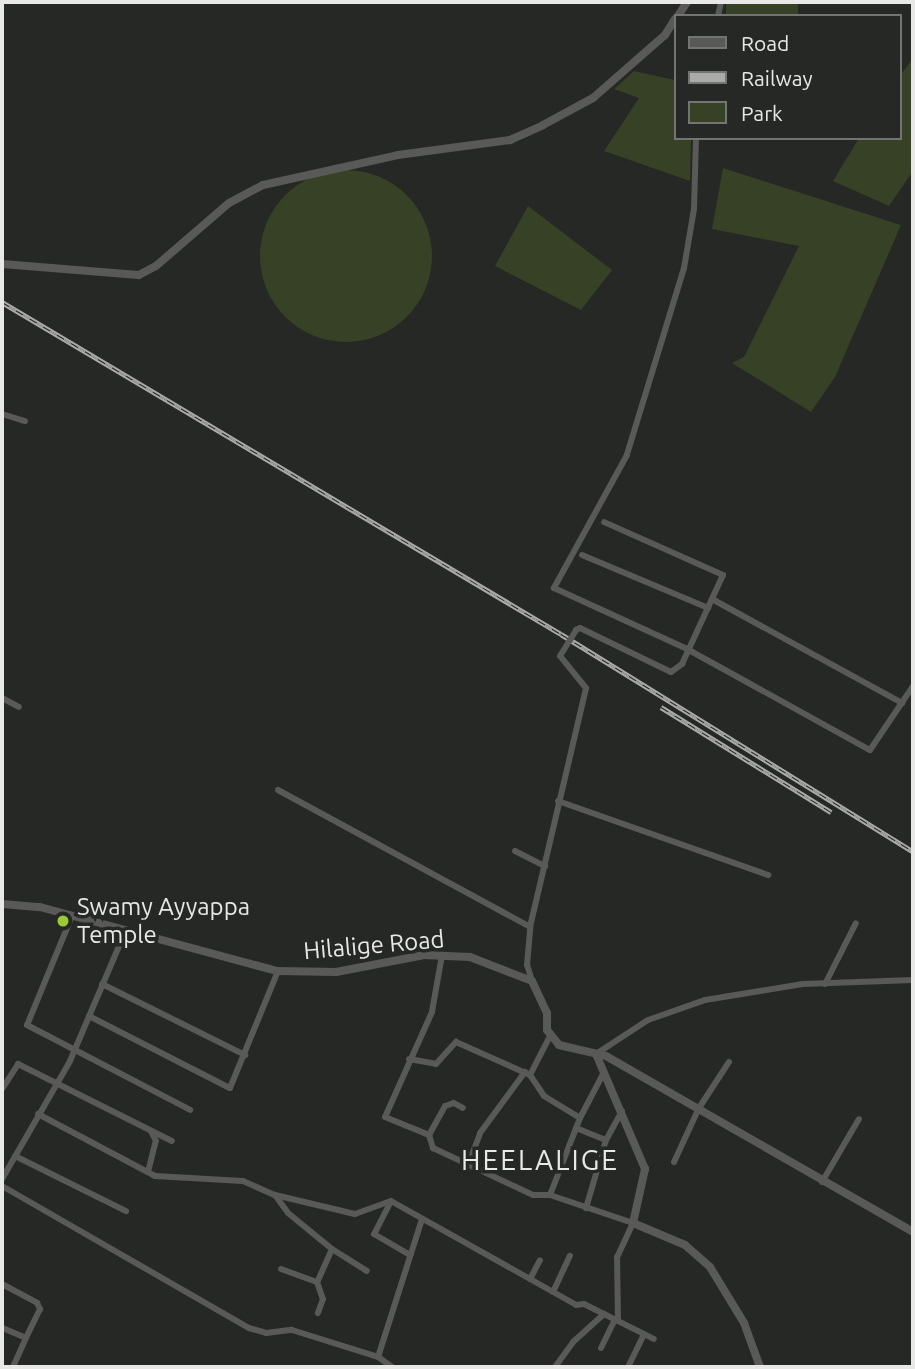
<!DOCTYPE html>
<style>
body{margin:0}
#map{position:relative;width:915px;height:1369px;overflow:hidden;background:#262825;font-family:Ubuntu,sans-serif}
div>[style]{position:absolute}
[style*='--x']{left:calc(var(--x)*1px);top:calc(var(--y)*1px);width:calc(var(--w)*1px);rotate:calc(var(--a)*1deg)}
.green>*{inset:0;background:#364125;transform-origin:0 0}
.round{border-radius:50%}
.minor>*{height:6px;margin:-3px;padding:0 3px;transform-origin:3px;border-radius:3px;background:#595958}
.tertiary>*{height:8px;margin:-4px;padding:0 4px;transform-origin:4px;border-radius:4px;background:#595958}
.rail>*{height:5px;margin-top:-2.5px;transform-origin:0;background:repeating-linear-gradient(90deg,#262825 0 8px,#aaaaa8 0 16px);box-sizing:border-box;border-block:2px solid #aaaaa8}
.minor-bridge>*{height:6px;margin:-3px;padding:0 3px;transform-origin:3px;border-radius:3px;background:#595958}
.dots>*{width:19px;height:19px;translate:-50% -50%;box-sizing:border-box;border:4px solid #262825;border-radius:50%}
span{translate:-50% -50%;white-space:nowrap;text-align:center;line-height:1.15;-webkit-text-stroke:7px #262825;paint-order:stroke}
.poi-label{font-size:24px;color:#e8e8e6}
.left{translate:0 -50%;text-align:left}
.street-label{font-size:24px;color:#e8e8e6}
.quarter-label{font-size:28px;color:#e8e8e6;letter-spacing:2px}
.frame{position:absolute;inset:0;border:4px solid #e8e8e6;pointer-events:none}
.legend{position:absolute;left:674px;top:14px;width:228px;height:126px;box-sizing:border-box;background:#262825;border:2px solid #747572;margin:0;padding:9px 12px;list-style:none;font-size:21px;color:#e8e8e6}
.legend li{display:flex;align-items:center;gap:14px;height:35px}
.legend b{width:35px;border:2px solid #747572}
</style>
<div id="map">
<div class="green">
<div style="left:726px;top:2px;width:72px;height:14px"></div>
<div style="clip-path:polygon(913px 58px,913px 171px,889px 206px,833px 181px,859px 138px,899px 138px,899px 77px)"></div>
<div style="clip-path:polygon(634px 71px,675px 80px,675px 138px,691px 138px,690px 181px,604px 151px,639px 98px,614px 89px)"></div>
<div style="clip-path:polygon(723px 168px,901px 225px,835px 377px,811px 412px,732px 363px,744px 357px,799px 246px,712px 229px)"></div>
<div class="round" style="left:260px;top:170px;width:172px;height:172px"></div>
<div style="clip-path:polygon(528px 206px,612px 270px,581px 310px,495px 266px)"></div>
</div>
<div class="minor">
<div style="--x:718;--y:16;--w:14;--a:-78"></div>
<div style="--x:696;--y:138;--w:71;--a:91.6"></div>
<div style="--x:694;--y:209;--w:60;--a:99.6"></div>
<div style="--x:684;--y:268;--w:195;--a:107"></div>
<div style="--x:627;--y:455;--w:152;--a:118.8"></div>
<div style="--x:554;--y:588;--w:146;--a:24.6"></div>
<div style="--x:687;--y:649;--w:209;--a:28.9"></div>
<div style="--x:870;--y:750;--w:77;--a:-56.1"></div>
<div style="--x:2;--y:414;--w:24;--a:17"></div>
<div style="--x:582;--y:555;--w:137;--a:22.8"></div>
<div style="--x:712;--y:599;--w:217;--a:28.7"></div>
<div style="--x:576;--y:630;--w:4;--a:-27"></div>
<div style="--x:580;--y:628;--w:101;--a:25.8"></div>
<div style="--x:671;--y:672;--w:14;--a:-36"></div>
<div style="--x:682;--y:664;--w:98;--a:-65.3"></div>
<div style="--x:723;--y:575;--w:130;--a:-156"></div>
<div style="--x:2;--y:698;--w:19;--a:28"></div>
<div style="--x:278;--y:790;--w:287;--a:28.5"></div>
<div style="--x:558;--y:801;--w:223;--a:19.4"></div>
<div style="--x:515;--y:851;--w:34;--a:27"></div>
<div style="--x:72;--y:916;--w:118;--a:112.4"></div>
<div style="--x:27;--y:1025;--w:184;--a:27.5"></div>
<div style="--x:442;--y:955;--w:58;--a:100"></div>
<div style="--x:432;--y:1012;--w:115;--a:114.1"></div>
<div style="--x:385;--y:1117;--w:48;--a:22.2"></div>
<div style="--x:429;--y:1135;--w:14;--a:73"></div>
<div style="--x:433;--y:1148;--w:110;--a:25.2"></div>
<div style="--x:533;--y:1195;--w:17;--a:0"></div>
<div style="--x:550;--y:1195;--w:88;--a:18.6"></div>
<div style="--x:633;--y:1223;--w:38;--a:115"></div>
<div style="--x:617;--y:1257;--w:63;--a:89.1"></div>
<div style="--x:532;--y:981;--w:17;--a:-107"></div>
<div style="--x:527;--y:965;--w:38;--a:-85"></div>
<div style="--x:530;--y:927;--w:245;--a:-76.8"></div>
<div style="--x:586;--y:688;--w:41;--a:-129.1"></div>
<div style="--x:102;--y:984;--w:160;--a:26.4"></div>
<div style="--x:825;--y:984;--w:68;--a:-63.1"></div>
<div style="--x:89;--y:1016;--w:158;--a:27.1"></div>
<div style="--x:230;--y:1088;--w:126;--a:-67.7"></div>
<div style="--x:596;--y:1054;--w:62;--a:-33.2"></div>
<div style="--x:648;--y:1020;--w:60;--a:-19.3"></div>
<div style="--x:705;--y:1000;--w:99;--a:-9.3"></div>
<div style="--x:803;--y:984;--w:110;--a:-2.1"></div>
<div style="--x:409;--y:1059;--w:27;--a:10"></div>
<div style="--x:436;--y:1064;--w:30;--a:-48"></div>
<div style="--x:456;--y:1042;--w:81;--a:24"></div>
<div style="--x:530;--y:1075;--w:25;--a:56"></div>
<div style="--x:544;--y:1096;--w:42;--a:31.4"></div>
<div style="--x:530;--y:1075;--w:44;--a:-62.9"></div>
<div style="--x:2;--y:1089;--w:30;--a:-57"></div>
<div style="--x:18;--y:1064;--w:172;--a:26.6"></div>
<div style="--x:38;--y:1114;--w:132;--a:27.9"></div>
<div style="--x:155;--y:1176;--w:88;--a:3.3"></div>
<div style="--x:243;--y:1181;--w:35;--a:24"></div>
<div style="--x:275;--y:1195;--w:82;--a:13.4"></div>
<div style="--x:355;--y:1214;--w:38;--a:-20"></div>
<div style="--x:391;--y:1201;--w:212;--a:29.3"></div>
<div style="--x:576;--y:1305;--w:8;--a:-7"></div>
<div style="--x:584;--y:1304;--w:78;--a:26.6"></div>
<div style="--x:576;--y:1128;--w:32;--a:22"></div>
<div style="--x:606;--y:1140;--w:71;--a:106.4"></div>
<div style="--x:429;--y:1135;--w:33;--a:-61"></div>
<div style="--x:445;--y:1106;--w:9;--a:-18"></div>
<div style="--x:454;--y:1103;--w:10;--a:29"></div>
<div style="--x:606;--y:1140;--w:33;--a:-61"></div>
<div style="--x:15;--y:1156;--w:124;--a:26.4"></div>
<div style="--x:674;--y:1162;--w:60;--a:-65.2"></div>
<div style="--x:699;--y:1108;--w:55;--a:-56.9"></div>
<div style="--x:468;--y:1165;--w:34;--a:-69"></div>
<div style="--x:480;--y:1133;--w:76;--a:-53.6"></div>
<div style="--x:148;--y:1172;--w:32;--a:-76"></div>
<div style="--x:156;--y:1141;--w:11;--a:-117"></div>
<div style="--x:2;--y:1179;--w:136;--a:-60"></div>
<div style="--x:70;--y:1061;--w:140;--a:-66.9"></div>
<div style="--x:822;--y:1182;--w:73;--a:-59.6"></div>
<div style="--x:2;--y:1186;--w:285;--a:29.9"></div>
<div style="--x:249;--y:1328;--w:18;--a:16"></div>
<div style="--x:266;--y:1333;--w:26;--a:-7"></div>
<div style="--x:292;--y:1330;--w:90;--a:17.4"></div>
<div style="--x:275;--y:1195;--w:22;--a:54"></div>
<div style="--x:288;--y:1213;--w:57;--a:39.3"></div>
<div style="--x:332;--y:1249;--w:36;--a:114"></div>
<div style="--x:550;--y:1195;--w:83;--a:-68.7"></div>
<div style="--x:580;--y:1118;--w:52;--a:-62.4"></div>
<div style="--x:390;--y:1203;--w:35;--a:117"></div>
<div style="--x:374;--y:1234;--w:42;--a:30.3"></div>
<div style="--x:332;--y:1249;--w:41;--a:32.2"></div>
<div style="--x:281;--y:1269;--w:38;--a:20"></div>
<div style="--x:317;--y:1282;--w:18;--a:71"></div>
<div style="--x:323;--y:1299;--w:15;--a:110"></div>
<div style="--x:530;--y:1279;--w:21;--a:-62"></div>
<div style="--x:2;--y:1284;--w:40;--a:28"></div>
<div style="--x:37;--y:1303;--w:7;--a:63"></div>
<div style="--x:40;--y:1309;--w:32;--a:116"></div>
<div style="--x:26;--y:1338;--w:26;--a:-157"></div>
<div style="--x:553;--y:1292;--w:40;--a:-65"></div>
<div style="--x:601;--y:1348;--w:32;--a:-64"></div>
<div style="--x:629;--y:1365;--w:34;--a:-64"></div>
<div style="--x:13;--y:1367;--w:32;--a:-66"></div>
<div style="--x:392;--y:1367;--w:17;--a:-144"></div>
<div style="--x:378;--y:1357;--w:145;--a:-72.3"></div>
<div style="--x:555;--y:1367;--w:31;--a:-54"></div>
<div style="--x:573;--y:1342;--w:42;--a:-42.1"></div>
</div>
<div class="tertiary">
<div style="--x:678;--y:16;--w:17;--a:-57"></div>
<div style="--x:2;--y:264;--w:137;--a:4.6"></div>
<div style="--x:139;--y:275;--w:19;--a:-28"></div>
<div style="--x:156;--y:266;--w:96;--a:-40.8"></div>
<div style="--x:229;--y:203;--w:38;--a:-28"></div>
<div style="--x:263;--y:185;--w:138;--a:-12.5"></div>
<div style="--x:398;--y:155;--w:113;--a:-7.6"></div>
<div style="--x:510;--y:140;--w:36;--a:-24"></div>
<div style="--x:543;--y:125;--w:57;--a:-28.4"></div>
<div style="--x:593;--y:98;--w:96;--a:-41.2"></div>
<div style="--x:665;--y:35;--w:19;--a:-58"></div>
<div style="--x:2;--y:904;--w:38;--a:5"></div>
<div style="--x:40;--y:907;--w:246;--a:15.1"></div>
<div style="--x:278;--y:971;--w:58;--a:1"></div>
<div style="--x:336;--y:972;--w:90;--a:-10.9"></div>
<div style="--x:424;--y:955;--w:46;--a:2.5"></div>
<div style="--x:470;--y:957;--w:66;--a:21.2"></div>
<div style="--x:532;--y:981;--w:35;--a:65"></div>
<div style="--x:547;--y:1013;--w:17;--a:90"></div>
<div style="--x:547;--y:1030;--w:19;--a:51"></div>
<div style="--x:559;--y:1045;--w:48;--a:13.2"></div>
<div style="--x:606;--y:1056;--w:354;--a:29.8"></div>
<div style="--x:596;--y:1054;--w:125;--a:66.9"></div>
<div style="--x:645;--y:1169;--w:55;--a:102.5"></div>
<div style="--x:633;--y:1223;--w:56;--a:22.9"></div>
<div style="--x:685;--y:1245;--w:33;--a:41"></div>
<div style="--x:710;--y:1267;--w:66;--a:58.7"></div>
<div style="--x:744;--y:1323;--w:47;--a:70"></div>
</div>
<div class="rail">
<div style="--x:2;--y:302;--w:650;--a:30.71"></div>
<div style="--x:561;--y:634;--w:414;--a:31.7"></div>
<div style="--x:661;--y:707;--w:200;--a:31.7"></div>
</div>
<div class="minor-bridge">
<div style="--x:560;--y:656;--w:31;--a:-58"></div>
</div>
<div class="dots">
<div style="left:63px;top:921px;background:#9bcb34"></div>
</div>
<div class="poi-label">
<span class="left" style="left:77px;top:921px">Swamy Ayyappa<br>Temple</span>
</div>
<div class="street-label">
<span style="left:374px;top:945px;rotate:-5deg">Hilalige Road</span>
</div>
<div class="quarter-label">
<span style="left:540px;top:1160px">HEELALIGE</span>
</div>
<div class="frame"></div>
<ul class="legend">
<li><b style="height:9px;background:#595958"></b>Road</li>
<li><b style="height:9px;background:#aaaaa8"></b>Railway</li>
<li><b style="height:19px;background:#364125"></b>Park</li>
</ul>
</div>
